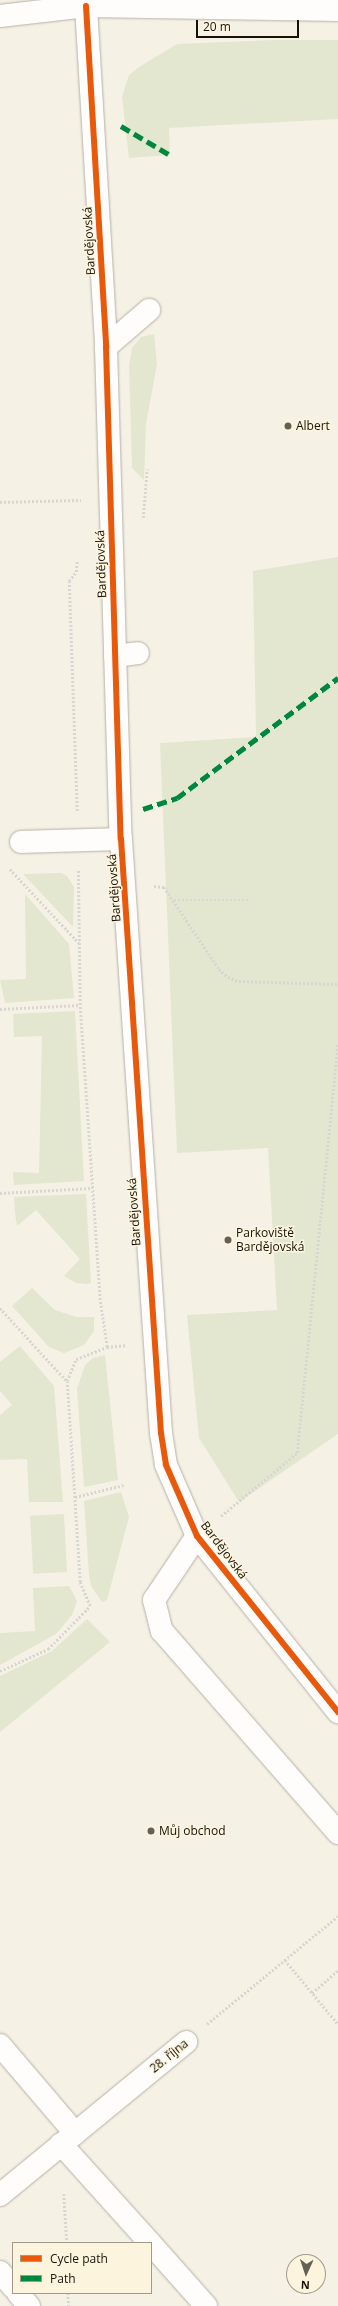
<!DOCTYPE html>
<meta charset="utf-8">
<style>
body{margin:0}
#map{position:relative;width:338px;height:2306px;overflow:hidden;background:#f6f1e5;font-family:"Open Sans",sans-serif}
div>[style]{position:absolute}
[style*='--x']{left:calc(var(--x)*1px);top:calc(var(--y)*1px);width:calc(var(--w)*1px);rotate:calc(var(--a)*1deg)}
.green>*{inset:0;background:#e3e7cf;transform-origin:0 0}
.path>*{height:2.5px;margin-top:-1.25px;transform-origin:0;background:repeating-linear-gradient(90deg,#d7d6d2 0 2px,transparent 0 4px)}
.roads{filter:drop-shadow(0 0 1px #b5b1a6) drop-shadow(0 0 1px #b5b1a6)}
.minor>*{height:22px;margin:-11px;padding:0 11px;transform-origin:11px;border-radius:11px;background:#fefdfb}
.quiet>*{height:5px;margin-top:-2.5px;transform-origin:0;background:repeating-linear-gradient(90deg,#00873e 0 10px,transparent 0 15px)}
.cycleway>*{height:6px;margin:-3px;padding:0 3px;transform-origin:3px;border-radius:3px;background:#e8590c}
.dots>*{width:11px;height:11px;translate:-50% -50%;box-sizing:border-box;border:2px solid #fdf4de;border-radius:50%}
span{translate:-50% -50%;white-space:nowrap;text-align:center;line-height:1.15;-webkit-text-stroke:3px #fdf4de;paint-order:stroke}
.street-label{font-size:12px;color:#161209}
.poi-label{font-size:12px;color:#161209}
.left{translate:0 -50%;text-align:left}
.legend{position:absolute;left:12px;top:2242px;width:140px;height:52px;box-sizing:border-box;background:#fdf4de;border:1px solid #a19a89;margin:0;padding:5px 7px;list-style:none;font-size:12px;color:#161209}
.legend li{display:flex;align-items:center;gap:8px;height:20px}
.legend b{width:20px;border:1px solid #a19a89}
.north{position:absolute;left:286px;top:2254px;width:40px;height:40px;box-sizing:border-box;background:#fdf4de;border:1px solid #a19a89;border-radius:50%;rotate:183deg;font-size:11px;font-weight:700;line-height:16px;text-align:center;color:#161209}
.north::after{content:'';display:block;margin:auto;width:14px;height:18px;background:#646056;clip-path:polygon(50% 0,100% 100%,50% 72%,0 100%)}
.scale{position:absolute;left:196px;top:20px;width:103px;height:18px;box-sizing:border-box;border:2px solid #161209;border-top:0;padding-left:5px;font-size:12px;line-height:14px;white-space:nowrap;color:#161209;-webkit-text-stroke:3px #fdf4de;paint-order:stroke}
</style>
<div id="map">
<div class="green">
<div style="clip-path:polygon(273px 40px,338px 40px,338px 119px,169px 128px,170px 155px,129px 158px,122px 97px,129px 75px,139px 67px,177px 44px)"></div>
<div style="clip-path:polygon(154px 334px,157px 364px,146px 424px,144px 480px,132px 468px,129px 366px,132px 348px,141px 337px)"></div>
<div style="clip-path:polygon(338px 557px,338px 1434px,239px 1502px,199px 1438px,187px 1315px,277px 1310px,268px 1148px,177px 1153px,160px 743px,256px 737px,253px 571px)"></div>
<div style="clip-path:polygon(61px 873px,67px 876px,74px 887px,73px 927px,23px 874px)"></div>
<div style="clip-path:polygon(25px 894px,69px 944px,74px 998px,5px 1003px,0 980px,26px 979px)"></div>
<div style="clip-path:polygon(75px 1011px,84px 1181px,14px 1185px,13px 1172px,39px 1173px,42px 1036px,14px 1037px,13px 1014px)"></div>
<div style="clip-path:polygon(86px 1194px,91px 1283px,88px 1284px,76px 1283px,64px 1276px,80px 1259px,36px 1210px,17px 1226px,15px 1213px,14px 1197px)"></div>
<div style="clip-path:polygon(32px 1288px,55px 1310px,77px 1317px,94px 1317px,94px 1331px,84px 1345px,64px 1353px,49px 1347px,12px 1306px)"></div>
<div style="clip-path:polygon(20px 1346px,54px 1386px,63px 1502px,29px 1502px,27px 1459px,0 1460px,0 1415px,12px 1405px,0 1391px,0 1362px)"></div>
<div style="clip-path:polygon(105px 1355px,118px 1480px,84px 1487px,77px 1389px,85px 1365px,93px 1358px)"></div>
<div style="clip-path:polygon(121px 1492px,129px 1517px,107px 1600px,102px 1602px,91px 1586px,89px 1575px,84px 1501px)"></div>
<div style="left:64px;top:1514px;width:58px;height:34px;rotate:87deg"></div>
<div style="clip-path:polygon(69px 1586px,77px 1601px,72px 1615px,56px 1634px,0 1665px,0 1633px,35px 1631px,33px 1588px)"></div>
<div style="clip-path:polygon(87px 1619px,110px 1642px,0 1732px,0 1676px,52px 1651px)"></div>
</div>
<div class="path">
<div style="--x:0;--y:502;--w:81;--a:-1.4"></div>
<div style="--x:143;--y:518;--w:49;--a:-85.3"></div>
<div style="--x:77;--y:811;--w:230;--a:-92"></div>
<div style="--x:69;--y:581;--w:11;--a:-52"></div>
<div style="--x:76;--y:572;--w:11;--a:-85"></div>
<div style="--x:10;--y:869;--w:101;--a:47"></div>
<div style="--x:154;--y:886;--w:10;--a:6"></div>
<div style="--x:164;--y:887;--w:99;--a:56.1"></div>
<div style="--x:219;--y:969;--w:12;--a:42"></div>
<div style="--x:228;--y:977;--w:12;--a:20"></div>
<div style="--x:239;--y:981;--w:99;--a:1.7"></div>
<div style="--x:174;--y:900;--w:74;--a:0"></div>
<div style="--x:0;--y:1009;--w:80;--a:-2.9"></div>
<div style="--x:0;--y:1193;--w:92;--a:-3.1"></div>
<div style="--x:0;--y:1308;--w:99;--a:47.5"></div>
<div style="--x:107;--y:1347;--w:20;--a:-6"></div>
<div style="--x:75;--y:1497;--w:50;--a:-13.8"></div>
<div style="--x:221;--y:1516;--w:99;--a:-39.7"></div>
<div style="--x:297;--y:1453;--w:412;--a:-84.3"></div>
<div style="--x:0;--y:1671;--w:53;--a:-24.6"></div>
<div style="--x:48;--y:1649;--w:60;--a:-45.7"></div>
<div style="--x:90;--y:1606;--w:26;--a:-113"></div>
<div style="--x:80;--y:1582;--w:201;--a:-93.7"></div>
<div style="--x:67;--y:1381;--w:24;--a:-68"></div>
<div style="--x:76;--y:1359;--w:33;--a:-21"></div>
<div style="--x:107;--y:1347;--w:48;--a:-98.5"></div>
<div style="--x:100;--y:1300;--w:296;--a:-93.9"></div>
<div style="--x:80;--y:1005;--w:135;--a:-90.8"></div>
<div style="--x:285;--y:1960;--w:83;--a:50.4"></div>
<div style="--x:312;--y:1993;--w:35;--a:-41"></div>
<div style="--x:207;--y:2024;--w:170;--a:-39.5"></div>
<div style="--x:64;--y:2194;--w:49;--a:86.5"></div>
<div style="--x:68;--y:2293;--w:13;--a:86"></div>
</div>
<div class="roads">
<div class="minor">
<div style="--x:86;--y:6;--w:342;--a:86.6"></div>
<div style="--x:106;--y:347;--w:492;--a:88.3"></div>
<div style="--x:121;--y:839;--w:595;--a:86.15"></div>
<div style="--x:161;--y:1433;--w:32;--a:81"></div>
<div style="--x:166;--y:1465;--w:77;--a:66.4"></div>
<div style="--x:197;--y:1536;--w:226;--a:51.3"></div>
<div style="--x:0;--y:16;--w:87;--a:-6.6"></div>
<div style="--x:86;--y:6;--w:252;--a:0.9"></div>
<div style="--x:106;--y:347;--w:57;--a:-40.7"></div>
<div style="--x:115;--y:656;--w:23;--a:-7"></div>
<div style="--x:21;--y:842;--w:100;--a:-1.7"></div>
<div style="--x:197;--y:1536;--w:77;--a:123.9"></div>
<div style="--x:154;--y:1600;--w:32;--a:76"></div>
<div style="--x:162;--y:1631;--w:268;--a:48.9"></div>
<div style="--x:0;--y:2045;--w:116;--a:49.6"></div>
<div style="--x:61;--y:2144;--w:133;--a:48"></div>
<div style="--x:0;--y:2195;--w:241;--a:-39.4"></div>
<div style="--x:151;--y:2244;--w:83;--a:48.4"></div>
<div style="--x:0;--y:2272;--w:20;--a:49"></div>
<div style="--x:18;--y:2293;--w:17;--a:50"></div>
</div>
</div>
<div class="quiet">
<div style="--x:121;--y:126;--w:57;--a:30.6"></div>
<div style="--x:143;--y:809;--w:36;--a:-18"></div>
<div style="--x:177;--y:798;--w:201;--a:-36.7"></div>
</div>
<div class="cycleway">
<div style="--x:86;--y:6;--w:342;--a:86.6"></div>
<div style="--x:106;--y:347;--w:492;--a:88.3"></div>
<div style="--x:121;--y:839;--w:595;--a:86.15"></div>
<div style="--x:161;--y:1433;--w:32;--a:81"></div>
<div style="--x:166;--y:1465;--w:77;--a:66.4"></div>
<div style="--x:197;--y:1536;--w:226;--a:51.3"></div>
</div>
<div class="dots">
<div style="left:288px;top:426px;background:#646056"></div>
<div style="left:228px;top:1240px;background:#646056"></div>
<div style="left:151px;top:1831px;background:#646056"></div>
</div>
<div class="street-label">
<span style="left:89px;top:241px;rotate:-93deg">Bardějovská</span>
<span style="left:101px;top:564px;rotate:-92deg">Bardějovská</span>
<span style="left:114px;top:888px;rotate:-94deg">Bardějovská</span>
<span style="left:134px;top:1212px;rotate:-94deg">Bardějovská</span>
<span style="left:224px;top:1550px;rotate:53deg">Bardějovská</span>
<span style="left:169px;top:2056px;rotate:-39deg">28. října</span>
</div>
<div class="poi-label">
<span class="left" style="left:296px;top:426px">Albert</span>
<span class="left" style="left:236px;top:1240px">Parkoviště<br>Bardějovská</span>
<span class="left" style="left:159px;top:1831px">Můj obchod</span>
</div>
<ul class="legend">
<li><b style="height:5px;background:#e8590c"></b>Cycle path</li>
<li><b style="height:5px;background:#00873e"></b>Path</li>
</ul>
<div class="north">N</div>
<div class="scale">20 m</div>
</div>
